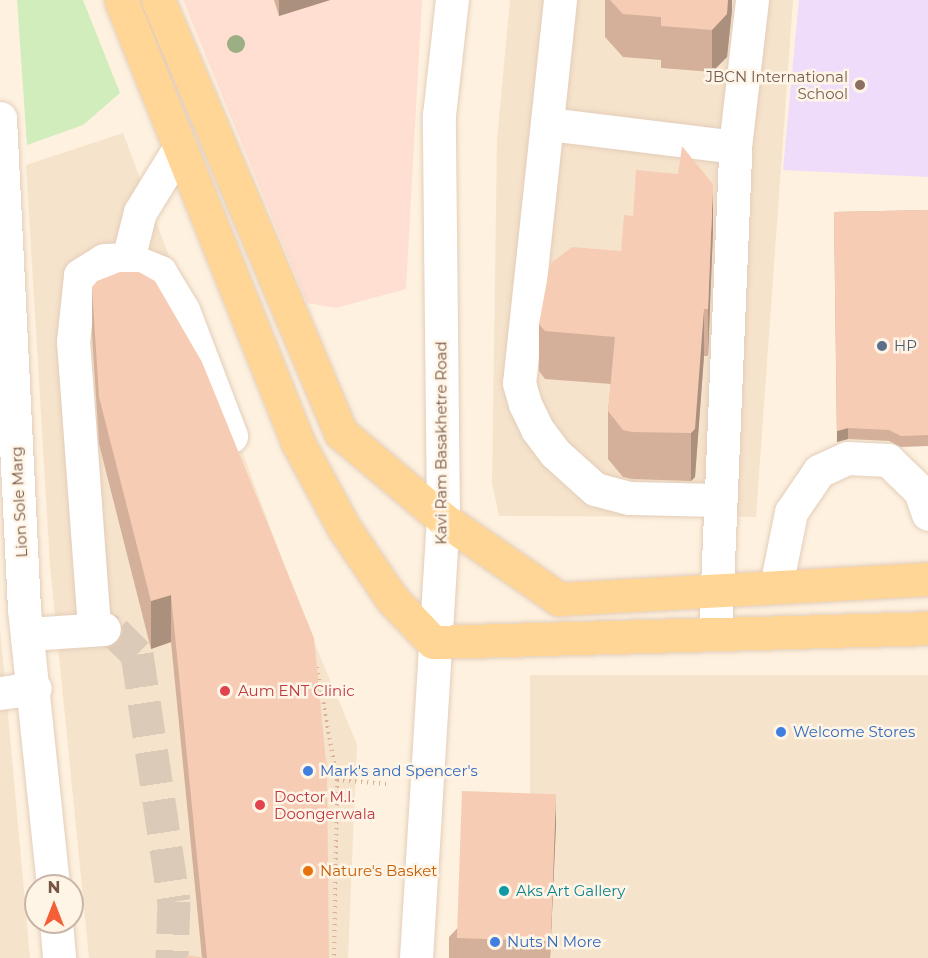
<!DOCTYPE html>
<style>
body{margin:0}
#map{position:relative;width:928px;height:958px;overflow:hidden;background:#fef1df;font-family:Montserrat,sans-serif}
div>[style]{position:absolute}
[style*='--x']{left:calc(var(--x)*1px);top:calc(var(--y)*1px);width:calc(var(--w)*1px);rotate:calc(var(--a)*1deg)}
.residential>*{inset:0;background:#f6e3cc;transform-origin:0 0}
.commercial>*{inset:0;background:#ffdfd2}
.education>*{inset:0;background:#efdcfa}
.green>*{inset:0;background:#d1edbc}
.minor-tunnel>*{height:33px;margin-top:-16.5px;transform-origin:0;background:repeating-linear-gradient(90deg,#dccab8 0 33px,transparent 0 49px)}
.path>*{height:4px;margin-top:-2px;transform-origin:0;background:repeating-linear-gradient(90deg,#dbb097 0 1.5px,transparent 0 6px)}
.roads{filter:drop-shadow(0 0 2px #e3cdba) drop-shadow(0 0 2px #e3cdba)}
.minor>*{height:33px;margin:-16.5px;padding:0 16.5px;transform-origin:16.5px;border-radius:16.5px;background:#fff}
.major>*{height:33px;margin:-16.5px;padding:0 16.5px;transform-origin:16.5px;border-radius:16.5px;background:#ffd695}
.trees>*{width:18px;height:18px;margin:-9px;border-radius:50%;background:#9cae84}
.wall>*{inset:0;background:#d4b09b}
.shaded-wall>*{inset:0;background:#ac907e}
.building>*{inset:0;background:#f6cdb4;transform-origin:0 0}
.dots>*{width:16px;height:16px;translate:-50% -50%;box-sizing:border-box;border:3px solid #fff5e7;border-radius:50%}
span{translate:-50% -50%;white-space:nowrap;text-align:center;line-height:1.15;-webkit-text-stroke:5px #fff5e7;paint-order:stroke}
.education-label{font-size:15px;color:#785e54}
.right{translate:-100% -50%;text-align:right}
.service-label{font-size:15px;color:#4e5e75}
.left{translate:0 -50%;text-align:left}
.street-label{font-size:15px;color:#765544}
.health-label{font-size:15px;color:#be3a42}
.shop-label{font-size:15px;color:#366cbe}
.food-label{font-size:15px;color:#c56008}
.culture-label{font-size:15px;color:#0d838f}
.north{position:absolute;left:24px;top:874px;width:60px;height:60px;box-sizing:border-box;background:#fff5e7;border:2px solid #c8b5a6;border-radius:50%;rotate:0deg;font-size:16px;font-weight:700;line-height:24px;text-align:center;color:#765544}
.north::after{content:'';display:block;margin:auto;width:21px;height:27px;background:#f45f38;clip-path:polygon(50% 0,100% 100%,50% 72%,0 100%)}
</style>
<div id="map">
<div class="residential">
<div style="clip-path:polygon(510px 0,793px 0,756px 517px,499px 516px,492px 483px,497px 140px)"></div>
<div style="clip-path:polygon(123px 133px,306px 623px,357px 744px,348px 958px,89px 958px,50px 565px,26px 165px)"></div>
<div style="clip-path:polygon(0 629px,6px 692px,30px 958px,0 958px)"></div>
<div style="left:928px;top:675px;width:283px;height:398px;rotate:90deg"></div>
</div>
<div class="commercial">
<div style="clip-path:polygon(183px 0,422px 0,406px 289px,336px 308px,307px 303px)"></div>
</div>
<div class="education">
<div style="clip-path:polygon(799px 0,928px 0,928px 177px,783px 170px)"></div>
</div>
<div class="green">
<div style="clip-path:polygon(17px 0,83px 0,120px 93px,83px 125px,27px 145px)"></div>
</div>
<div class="minor-tunnel">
<div style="--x:104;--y:629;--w:11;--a:15"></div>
<div style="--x:115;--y:632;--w:31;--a:45"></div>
<div style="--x:137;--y:654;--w:250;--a:81.5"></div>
<div style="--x:174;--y:901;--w:57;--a:92"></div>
</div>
<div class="path">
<div style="--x:317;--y:667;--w:115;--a:80"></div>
<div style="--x:337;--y:780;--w:178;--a:91"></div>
<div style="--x:337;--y:780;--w:50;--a:4.6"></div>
</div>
<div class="roads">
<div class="minor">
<div style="--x:560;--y:0;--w:385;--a:96.1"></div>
<div style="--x:519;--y:383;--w:22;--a:74"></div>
<div style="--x:525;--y:404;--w:28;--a:64"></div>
<div style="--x:537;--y:429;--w:30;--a:53"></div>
<div style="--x:555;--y:453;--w:54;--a:42"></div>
<div style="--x:595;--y:489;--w:35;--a:15"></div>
<div style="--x:629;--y:498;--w:90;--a:1.3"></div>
<div style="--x:0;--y:118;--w:492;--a:87.2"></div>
<div style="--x:24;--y:609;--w:279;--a:84"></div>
<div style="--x:548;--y:124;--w:188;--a:7"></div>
<div style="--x:128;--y:259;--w:49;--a:-75.7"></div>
<div style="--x:140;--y:212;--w:76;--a:-58.4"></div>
<div style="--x:776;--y:586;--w:76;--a:-78.5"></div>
<div style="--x:791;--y:512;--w:50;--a:-55.7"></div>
<div style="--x:819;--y:471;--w:31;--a:-25"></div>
<div style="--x:847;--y:458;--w:41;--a:2.8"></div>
<div style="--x:888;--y:460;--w:45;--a:44.1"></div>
<div style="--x:920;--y:491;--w:24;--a:71"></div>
<div style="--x:94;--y:627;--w:286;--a:-94.2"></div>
<div style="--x:73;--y:342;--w:67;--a:-84"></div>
<div style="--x:80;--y:275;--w:28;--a:-32"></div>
<div style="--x:104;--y:260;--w:24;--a:-2"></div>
<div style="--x:128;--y:259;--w:35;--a:22"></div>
<div style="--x:160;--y:272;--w:44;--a:58.8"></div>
<div style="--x:183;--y:310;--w:135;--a:69.1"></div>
<div style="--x:28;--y:634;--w:76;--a:-3.8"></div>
<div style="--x:715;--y:634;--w:487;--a:-87.6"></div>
<div style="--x:735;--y:147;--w:148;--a:-83.4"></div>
<div style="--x:0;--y:693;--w:35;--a:-8"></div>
<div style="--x:56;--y:922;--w:36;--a:85"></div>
<div style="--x:416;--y:958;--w:440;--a:-86.5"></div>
<div style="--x:443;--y:519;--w:404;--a:-90.6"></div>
<div style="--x:439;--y:115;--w:116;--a:-83.6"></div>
</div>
<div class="major">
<div style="--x:121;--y:0;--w:475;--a:68.2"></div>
<div style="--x:297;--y:441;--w:99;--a:61.6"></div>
<div style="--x:344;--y:528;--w:86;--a:55.9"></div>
<div style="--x:392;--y:599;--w:59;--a:46.4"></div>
<div style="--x:433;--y:642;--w:495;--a:-1.6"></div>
<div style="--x:158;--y:0;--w:470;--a:67.1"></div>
<div style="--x:341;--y:433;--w:133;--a:40.1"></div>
<div style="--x:443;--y:519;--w:141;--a:34.6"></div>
<div style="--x:559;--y:599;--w:370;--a:-3.1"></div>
</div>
</div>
<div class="trees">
<div style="left:236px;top:44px"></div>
</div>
<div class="wall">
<div style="clip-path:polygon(274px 0,330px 0,279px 16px)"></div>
<div style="clip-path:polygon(605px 0,732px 0,732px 10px,727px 57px,712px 72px,661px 68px,661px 60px,623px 57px,605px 37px)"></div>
<div style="clip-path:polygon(928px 210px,928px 446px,901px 447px,889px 441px,848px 439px,837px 442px,834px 212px)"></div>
<div style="clip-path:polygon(713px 231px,708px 356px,704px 356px,695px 477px,691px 481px,632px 479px,623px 477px,608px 459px,608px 411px,611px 384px,545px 379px,539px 371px,539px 324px,621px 251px)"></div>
<div style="clip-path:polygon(92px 287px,329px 958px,186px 958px,202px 958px,171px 642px,151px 649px,99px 444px,92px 334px)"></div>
<div style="clip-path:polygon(556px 824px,550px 958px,449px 958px,449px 937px)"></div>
</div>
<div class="shaded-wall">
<div style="clip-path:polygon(279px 0,330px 0,279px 16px)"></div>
<div style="clip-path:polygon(728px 0,732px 0,732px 10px,727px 57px,712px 72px,712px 30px)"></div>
<div style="clip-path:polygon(713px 184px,713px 231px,708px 356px,708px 309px)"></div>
<div style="clip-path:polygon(704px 309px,704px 356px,695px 477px,691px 481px,691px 433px)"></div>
<div style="clip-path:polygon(848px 428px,848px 439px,837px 442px,837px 431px)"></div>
<div style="clip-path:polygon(171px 595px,171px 642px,151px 649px,151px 601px)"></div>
<div style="clip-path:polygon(556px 795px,556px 824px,550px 958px,550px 943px)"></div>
</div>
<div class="building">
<div style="clip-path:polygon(610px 0,728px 0,727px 14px,712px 30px,661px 26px,661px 17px,623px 14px)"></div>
<div style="clip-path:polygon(682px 146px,713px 184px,708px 309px,704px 309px,695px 429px,691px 433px,632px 432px,623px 430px,608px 411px,615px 337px,545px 331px,539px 324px,550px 264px,572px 247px,621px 251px,624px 215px,633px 216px,636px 170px,678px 174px)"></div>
<div style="clip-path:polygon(928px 210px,928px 435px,901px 436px,889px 430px,848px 428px,837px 431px,834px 212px)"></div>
<div style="clip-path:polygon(120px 272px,139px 272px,155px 281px,202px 362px,314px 638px,327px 772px,329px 958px,207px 958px,171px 595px,151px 601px,99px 397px,92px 287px,97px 281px)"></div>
<div style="left:462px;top:791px;width:94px;height:147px;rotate:2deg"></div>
<div style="clip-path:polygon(187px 955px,205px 958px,186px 958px)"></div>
</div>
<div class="dots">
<div style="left:860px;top:85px;background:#8d6e63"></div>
<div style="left:882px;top:346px;background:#5c6f8a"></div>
<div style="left:225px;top:691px;background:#e0444e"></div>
<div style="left:781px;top:732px;background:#3f7fe0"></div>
<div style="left:308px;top:771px;background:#3f7fe0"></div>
<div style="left:260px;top:805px;background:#e0444e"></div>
<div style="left:308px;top:871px;background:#e8710a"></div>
<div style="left:504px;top:891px;background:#0f9aa8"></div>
<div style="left:495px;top:942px;background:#3f7fe0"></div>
</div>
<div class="education-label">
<span class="right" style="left:848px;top:85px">JBCN International<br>School</span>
</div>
<div class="service-label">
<span class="left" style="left:894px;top:346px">HP</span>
</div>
<div class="street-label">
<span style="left:441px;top:443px;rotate:-90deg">Kavi Ram Basakhetre Road</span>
<span style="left:19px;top:502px;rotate:-93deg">Lion Sole Marg</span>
</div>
<div class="health-label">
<span class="left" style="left:238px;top:691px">Aum ENT Clinic</span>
<span class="left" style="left:274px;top:805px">Doctor M.I.<br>Doongerwala</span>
</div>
<div class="shop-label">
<span class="left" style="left:793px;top:732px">Welcome Stores</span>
<span class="left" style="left:320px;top:771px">Mark's and Spencer's</span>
<span class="left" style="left:507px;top:942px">Nuts N More</span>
</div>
<div class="food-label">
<span class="left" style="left:320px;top:871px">Nature's Basket</span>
</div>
<div class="culture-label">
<span class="left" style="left:516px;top:891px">Aks Art Gallery</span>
</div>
<div class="north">N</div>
</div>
